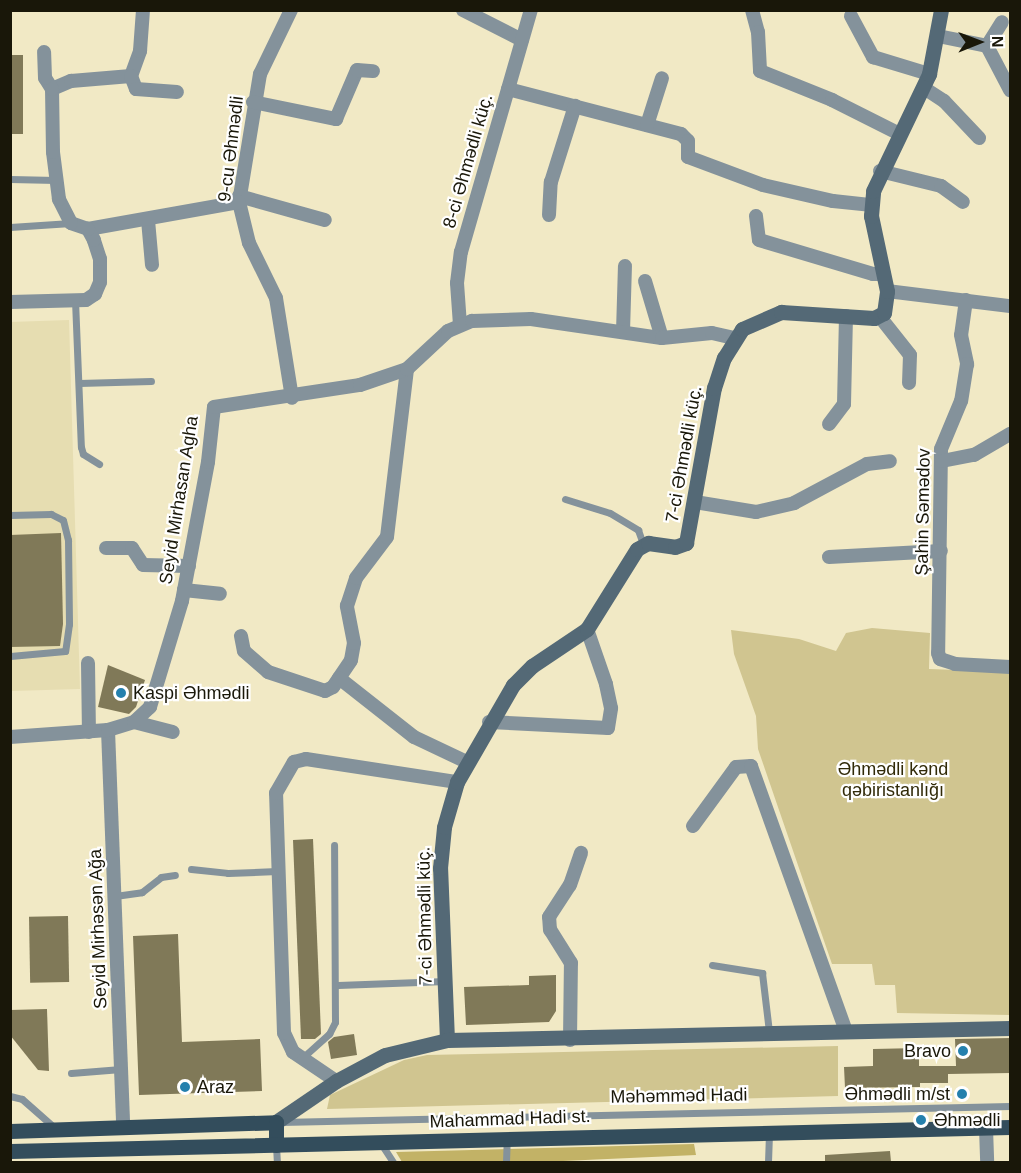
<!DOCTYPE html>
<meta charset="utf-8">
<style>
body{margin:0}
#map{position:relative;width:1021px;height:1173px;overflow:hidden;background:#f1e9c5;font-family:Helvetica,sans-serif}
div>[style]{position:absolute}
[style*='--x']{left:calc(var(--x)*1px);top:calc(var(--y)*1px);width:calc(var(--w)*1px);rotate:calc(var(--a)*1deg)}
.built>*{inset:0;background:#e6ddb1}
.green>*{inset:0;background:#d0c590}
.forest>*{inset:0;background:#c2b266}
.building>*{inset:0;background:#807958;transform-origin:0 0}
.lane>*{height:7px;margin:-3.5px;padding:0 3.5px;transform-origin:3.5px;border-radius:3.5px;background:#84929b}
.street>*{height:14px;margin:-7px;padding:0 7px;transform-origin:7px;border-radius:7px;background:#84929b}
.secondary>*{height:15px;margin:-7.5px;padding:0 7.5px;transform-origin:7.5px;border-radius:7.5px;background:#546976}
.primary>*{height:15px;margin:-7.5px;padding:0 7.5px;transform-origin:7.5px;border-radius:7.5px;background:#334d5c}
.dots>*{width:16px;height:16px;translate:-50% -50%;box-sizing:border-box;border:3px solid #fff;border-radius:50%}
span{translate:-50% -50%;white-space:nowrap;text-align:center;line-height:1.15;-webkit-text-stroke:4.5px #fff;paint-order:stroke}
.street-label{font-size:18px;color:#191709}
.poi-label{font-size:18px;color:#191709}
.left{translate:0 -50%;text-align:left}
.right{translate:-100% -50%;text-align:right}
.park-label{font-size:18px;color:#312a08}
.frame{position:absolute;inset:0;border:12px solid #191709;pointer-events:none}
.north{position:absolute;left:949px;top:12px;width:60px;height:60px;-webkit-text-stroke:4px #fff;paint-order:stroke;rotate:89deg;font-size:16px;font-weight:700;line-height:24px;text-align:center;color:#191709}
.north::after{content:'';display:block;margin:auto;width:21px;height:27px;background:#191709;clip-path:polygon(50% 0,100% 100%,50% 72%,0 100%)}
</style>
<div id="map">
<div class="built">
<div style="clip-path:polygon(69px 320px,80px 689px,11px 691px,10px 322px)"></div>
</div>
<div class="green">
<div style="clip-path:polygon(872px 628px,930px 633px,929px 669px,1010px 672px,1010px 1015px,897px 1013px,895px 985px,875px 985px,872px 964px,832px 964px,758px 749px,756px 716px,734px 654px,731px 630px,799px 639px,836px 651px,846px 633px)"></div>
<div style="clip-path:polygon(838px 1046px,838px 1096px,327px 1109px,330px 1095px,404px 1060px,427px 1055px)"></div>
</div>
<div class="forest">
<div style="clip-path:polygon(694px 1144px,696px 1155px,541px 1162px,402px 1162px,396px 1152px)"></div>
</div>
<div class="building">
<div style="left:23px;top:55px;width:79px;height:13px;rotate:90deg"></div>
<div style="clip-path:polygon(61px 533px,63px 624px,60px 646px,10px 647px,10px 535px)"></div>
<div style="clip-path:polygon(108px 665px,145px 680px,136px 707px,129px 714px,98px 707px)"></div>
<div style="clip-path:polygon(313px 839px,321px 1034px,315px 1039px,301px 1039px,293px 840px)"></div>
<div style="left:68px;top:916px;width:66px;height:39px;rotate:89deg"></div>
<div style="clip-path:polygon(178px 934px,182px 1042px,260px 1039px,262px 1091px,139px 1095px,133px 936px)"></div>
<div style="clip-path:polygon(556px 975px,556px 1011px,549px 1022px,466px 1025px,464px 987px,529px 985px,529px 976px)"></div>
<div style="clip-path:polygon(47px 1009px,49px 1071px,38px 1070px,10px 1035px,10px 1010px)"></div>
<div style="clip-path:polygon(354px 1034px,357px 1055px,331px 1059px,328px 1042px,334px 1037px)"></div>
<div style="clip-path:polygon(1011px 1038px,1011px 1073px,948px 1074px,948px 1083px,920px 1083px,920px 1087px,845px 1088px,844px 1067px,873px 1066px,873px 1049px,919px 1048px,919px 1066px,956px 1066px,955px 1039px)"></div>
<div style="clip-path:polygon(890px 1151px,891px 1162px,825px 1162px,825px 1155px)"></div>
</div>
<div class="lane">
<div style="--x:10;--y:179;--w:46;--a:1.2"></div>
<div style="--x:10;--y:227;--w:61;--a:-3.8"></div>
<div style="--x:75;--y:300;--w:147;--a:87.7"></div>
<div style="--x:81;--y:447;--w:7;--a:74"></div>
<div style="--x:83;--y:454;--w:19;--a:32"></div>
<div style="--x:79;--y:383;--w:72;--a:-1.6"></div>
<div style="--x:565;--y:499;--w:47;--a:17.3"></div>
<div style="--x:610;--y:513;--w:33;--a:31"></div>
<div style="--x:638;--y:530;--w:15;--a:70"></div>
<div style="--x:10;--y:515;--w:41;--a:-1.4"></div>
<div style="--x:51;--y:514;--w:13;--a:27"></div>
<div style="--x:63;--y:520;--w:21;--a:76"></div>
<div style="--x:68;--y:540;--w:84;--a:89.3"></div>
<div style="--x:69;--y:624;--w:27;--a:98"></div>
<div style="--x:65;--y:651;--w:55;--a:174.8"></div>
<div style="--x:191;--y:869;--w:37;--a:6"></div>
<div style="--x:228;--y:873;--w:49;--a:-2.3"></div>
<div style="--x:115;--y:896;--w:27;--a:-8"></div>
<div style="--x:142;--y:892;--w:24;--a:-38"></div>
<div style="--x:161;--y:877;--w:14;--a:-8"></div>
<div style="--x:712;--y:965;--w:51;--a:9.1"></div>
<div style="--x:762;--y:973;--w:59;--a:83.2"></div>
<div style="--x:338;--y:985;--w:108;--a:-2.1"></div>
<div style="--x:301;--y:1059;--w:38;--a:-42"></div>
<div style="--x:329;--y:1034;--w:13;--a:-63"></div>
<div style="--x:335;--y:1022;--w:177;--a:-90.3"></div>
<div style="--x:71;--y:1073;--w:50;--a:-4.6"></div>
<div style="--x:10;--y:1096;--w:12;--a:14"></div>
<div style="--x:22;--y:1099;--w:44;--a:41.3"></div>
<div style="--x:281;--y:1122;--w:729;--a:-1.26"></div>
<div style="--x:380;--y:1142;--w:24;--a:57"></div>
<div style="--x:276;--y:1145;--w:17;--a:87"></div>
<div style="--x:506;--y:1162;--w:23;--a:-88"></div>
<div style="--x:768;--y:1162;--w:30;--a:-88"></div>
</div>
<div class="street">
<div style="--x:291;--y:10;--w:71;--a:115.8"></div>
<div style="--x:260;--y:74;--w:130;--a:99.3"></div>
<div style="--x:239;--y:202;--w:42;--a:76.3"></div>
<div style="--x:249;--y:243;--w:61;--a:63.9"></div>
<div style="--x:276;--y:298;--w:101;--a:80.9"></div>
<div style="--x:463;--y:10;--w:66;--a:27"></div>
<div style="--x:752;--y:10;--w:23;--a:75"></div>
<div style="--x:758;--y:32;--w:39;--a:87"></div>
<div style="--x:760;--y:71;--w:78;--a:21.9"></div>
<div style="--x:832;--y:100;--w:74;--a:26.6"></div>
<div style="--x:851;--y:16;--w:47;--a:61.8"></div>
<div style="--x:873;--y:57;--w:59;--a:16.9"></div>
<div style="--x:938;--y:36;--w:50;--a:11.5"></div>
<div style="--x:987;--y:46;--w:50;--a:62.4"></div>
<div style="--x:987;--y:46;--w:28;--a:-58"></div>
<div style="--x:131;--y:76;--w:27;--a:-70"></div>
<div style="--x:140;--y:51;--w:41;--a:-85.8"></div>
<div style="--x:924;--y:88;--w:24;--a:33"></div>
<div style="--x:944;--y:101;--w:51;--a:46.6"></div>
<div style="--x:52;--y:89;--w:21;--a:-23"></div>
<div style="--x:71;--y:81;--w:60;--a:-4.8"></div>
<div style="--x:131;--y:76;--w:14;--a:69"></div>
<div style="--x:136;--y:89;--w:41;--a:4.2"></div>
<div style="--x:508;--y:89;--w:179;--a:14.6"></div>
<div style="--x:681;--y:134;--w:10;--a:45"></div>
<div style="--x:688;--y:141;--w:16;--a:90"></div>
<div style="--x:688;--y:157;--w:80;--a:20.5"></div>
<div style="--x:763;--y:185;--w:72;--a:12.9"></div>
<div style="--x:833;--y:201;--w:37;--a:6"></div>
<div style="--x:253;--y:102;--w:85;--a:11.6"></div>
<div style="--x:336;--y:119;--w:53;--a:-66.8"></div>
<div style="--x:357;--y:70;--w:16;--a:4"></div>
<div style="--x:647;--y:125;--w:49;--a:-72.3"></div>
<div style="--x:880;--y:171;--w:63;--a:13.8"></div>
<div style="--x:941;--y:186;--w:27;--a:36"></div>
<div style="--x:239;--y:196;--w:89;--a:15.6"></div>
<div style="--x:549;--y:215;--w:33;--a:-87"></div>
<div style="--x:551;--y:182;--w:80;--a:-72.5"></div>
<div style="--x:756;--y:216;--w:24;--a:83"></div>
<div style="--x:759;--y:240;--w:119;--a:16.6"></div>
<div style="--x:873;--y:274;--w:11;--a:0"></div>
<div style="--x:148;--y:220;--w:45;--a:84.9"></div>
<div style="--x:88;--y:229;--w:153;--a:-10.1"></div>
<div style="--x:645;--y:281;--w:59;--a:73.4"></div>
<div style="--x:887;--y:291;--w:124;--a:7"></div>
<div style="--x:966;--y:300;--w:35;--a:98"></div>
<div style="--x:961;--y:335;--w:30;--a:78"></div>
<div style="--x:967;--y:364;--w:37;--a:99"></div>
<div style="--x:961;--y:401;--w:52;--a:112.6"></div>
<div style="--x:941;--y:449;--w:204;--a:90.8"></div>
<div style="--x:938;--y:653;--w:6;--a:72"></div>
<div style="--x:940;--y:659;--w:16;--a:18"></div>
<div style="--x:955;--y:664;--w:55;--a:3.1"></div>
<div style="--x:10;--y:302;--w:76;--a:-1.5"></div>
<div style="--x:86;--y:300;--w:11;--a:-34"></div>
<div style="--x:95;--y:294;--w:13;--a:-67"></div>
<div style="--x:100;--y:282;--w:23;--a:-90"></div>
<div style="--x:100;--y:259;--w:20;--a:-108"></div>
<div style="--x:94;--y:240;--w:13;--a:-119"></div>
<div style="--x:88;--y:229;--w:18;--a:-161"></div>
<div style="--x:71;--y:223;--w:27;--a:-117"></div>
<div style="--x:59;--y:199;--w:47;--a:-97.3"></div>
<div style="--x:53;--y:152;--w:63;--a:-90.9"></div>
<div style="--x:52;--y:89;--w:13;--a:-122"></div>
<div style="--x:45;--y:78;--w:26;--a:-92"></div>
<div style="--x:880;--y:317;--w:48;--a:51.7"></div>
<div style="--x:910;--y:355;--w:28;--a:92"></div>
<div style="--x:460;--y:325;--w:42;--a:-94.1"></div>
<div style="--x:457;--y:283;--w:31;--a:-83"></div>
<div style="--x:461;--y:252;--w:252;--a:-73.9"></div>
<div style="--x:623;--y:332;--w:66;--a:-88.3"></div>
<div style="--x:829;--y:424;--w:25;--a:-53"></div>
<div style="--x:844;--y:404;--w:88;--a:-88.7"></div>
<div style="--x:942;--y:461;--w:33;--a:-11"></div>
<div style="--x:974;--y:455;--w:42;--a:-30.3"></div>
<div style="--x:695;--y:502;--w:62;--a:9.3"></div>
<div style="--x:756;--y:512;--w:39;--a:-13"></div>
<div style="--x:794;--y:503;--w:83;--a:-28.1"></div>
<div style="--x:867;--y:464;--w:23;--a:-7"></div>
<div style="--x:106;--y:548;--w:26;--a:0"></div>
<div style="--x:132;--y:548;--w:20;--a:57"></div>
<div style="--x:143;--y:565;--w:46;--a:1.2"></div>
<div style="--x:829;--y:557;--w:112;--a:-3.1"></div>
<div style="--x:184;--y:590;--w:36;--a:6"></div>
<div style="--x:241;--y:636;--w:15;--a:79"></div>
<div style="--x:244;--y:651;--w:32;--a:41"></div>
<div style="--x:268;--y:672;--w:60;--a:18.4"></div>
<div style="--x:325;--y:691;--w:9;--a:-27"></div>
<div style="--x:333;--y:687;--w:32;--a:-56"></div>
<div style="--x:351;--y:660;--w:17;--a:-80"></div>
<div style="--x:354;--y:643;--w:38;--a:-101"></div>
<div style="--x:347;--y:606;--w:29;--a:-72"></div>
<div style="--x:356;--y:578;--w:51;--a:-52.9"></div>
<div style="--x:387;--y:537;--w:169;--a:-83.2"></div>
<div style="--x:88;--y:663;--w:69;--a:89.2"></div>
<div style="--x:339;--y:678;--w:95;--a:38.2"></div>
<div style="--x:414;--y:737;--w:59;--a:25.3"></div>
<div style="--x:134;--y:722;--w:40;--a:14.4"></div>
<div style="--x:489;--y:722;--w:119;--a:2.9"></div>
<div style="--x:608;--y:728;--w:20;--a:-81"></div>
<div style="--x:611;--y:708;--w:25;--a:-102"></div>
<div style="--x:606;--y:684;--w:58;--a:-109.1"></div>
<div style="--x:108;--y:730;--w:397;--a:87.8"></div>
<div style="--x:10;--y:737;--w:98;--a:-4.1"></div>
<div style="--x:108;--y:730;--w:27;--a:-17"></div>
<div style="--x:134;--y:722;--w:22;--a:-43"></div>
<div style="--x:150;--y:707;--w:111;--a:-73.2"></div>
<div style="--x:182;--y:601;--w:141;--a:-79.4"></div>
<div style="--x:208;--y:462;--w:55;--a:-83.8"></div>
<div style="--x:214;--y:407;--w:148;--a:-8.6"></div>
<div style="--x:360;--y:385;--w:50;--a:-18.8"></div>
<div style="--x:407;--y:369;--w:56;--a:-42.8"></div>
<div style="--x:448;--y:331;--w:26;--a:-23"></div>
<div style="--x:472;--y:321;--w:59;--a:-1.9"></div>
<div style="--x:531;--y:319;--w:132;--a:8.3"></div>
<div style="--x:662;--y:338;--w:50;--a:-5.7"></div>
<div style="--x:712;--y:333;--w:23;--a:13"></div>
<div style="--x:693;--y:826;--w:73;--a:-53.9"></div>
<div style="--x:736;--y:767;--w:15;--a:-4"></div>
<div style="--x:751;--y:766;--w:282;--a:70.3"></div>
<div style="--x:570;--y:1040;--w:77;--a:-89.3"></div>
<div style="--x:571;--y:963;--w:39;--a:-122"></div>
<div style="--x:550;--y:930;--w:13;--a:-94"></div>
<div style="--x:549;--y:917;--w:38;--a:-57"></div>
<div style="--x:570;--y:885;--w:34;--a:-71"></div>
<div style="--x:336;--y:1081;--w:52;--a:-146"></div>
<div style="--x:293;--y:1052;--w:21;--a:-115"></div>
<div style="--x:284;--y:1033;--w:240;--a:-91.9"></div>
<div style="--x:276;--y:793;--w:36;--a:-60"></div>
<div style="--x:294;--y:762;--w:12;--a:-14"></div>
<div style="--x:306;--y:759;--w:153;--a:8.7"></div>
<div style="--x:986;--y:1128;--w:34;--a:88"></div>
</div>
<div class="secondary">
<div style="--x:447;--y:1040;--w:172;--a:-92.3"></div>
<div style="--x:440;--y:868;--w:41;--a:-84.4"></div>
<div style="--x:444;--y:827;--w:47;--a:-73.9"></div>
<div style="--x:457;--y:782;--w:112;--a:-60"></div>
<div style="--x:513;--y:685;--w:27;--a:-45"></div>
<div style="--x:532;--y:666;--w:66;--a:-33.9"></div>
<div style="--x:587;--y:629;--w:94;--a:-58"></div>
<div style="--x:637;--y:549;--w:13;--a:-29"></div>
<div style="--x:648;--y:543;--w:27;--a:8"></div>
<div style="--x:675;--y:547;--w:12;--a:-20"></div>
<div style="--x:686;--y:543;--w:158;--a:-79.8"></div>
<div style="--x:714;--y:388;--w:32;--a:-72"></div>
<div style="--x:724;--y:358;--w:34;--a:-58"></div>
<div style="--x:742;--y:329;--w:43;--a:-23.6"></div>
<div style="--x:781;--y:312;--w:93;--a:3.7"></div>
<div style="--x:874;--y:318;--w:11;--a:-27"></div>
<div style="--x:884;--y:313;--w:22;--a:-82"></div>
<div style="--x:887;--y:291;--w:77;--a:-102"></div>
<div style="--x:871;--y:216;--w:25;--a:-85"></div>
<div style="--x:873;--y:191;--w:130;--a:-64.4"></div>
<div style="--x:929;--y:74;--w:65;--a:-79.4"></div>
<div style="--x:276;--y:1122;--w:73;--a:-34.3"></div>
<div style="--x:336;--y:1081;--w:55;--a:-28"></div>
<div style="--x:385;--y:1055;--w:64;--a:-13.6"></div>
<div style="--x:447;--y:1040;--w:563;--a:-1.22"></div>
</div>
<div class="primary">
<div style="--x:10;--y:1131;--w:266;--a:-1.9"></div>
<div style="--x:276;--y:1122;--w:23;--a:90"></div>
<div style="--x:10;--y:1151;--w:1000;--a:-1.37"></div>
</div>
<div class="dots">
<div style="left:121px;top:693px;background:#2480ad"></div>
<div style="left:963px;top:1051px;background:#2480ad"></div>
<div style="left:185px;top:1087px;background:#2480ad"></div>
<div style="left:962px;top:1094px;background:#2480ad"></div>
<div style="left:921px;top:1120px;background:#2480ad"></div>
</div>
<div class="street-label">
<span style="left:231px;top:149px;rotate:-83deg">9-cu Əhmədli</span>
<span style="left:468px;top:161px;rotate:-74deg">8-ci Əhmədli küç.</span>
<span style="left:684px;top:454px;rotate:-80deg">7-ci Əhmədli küç.</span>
<span style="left:179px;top:500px;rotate:-81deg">Seyid Mirhasan Agha</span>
<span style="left:923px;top:512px;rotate:-89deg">Şahin Səmədov</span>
<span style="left:425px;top:916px;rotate:-91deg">7-ci Əhmədli küç.</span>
<span style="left:98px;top:929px;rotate:-92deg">Seyid Mirhəsən Ağa</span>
<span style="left:679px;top:1096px;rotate:-1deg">Məhəmməd Hadi</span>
<span style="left:510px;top:1119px;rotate:-2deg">Mahammad Hadi st.</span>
</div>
<div class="poi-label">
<span class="left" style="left:133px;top:693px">Kaspi Əhmədli</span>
<span class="right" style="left:951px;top:1051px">Bravo</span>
<span class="left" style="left:197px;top:1087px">Araz</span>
<span class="right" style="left:950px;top:1094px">Əhmədli m/st</span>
<span class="left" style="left:934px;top:1120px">Əhmədli</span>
</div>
<div class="park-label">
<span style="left:893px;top:780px">Əhmədli kənd<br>qəbiristanlığı</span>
</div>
<div class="frame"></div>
<div class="north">N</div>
</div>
